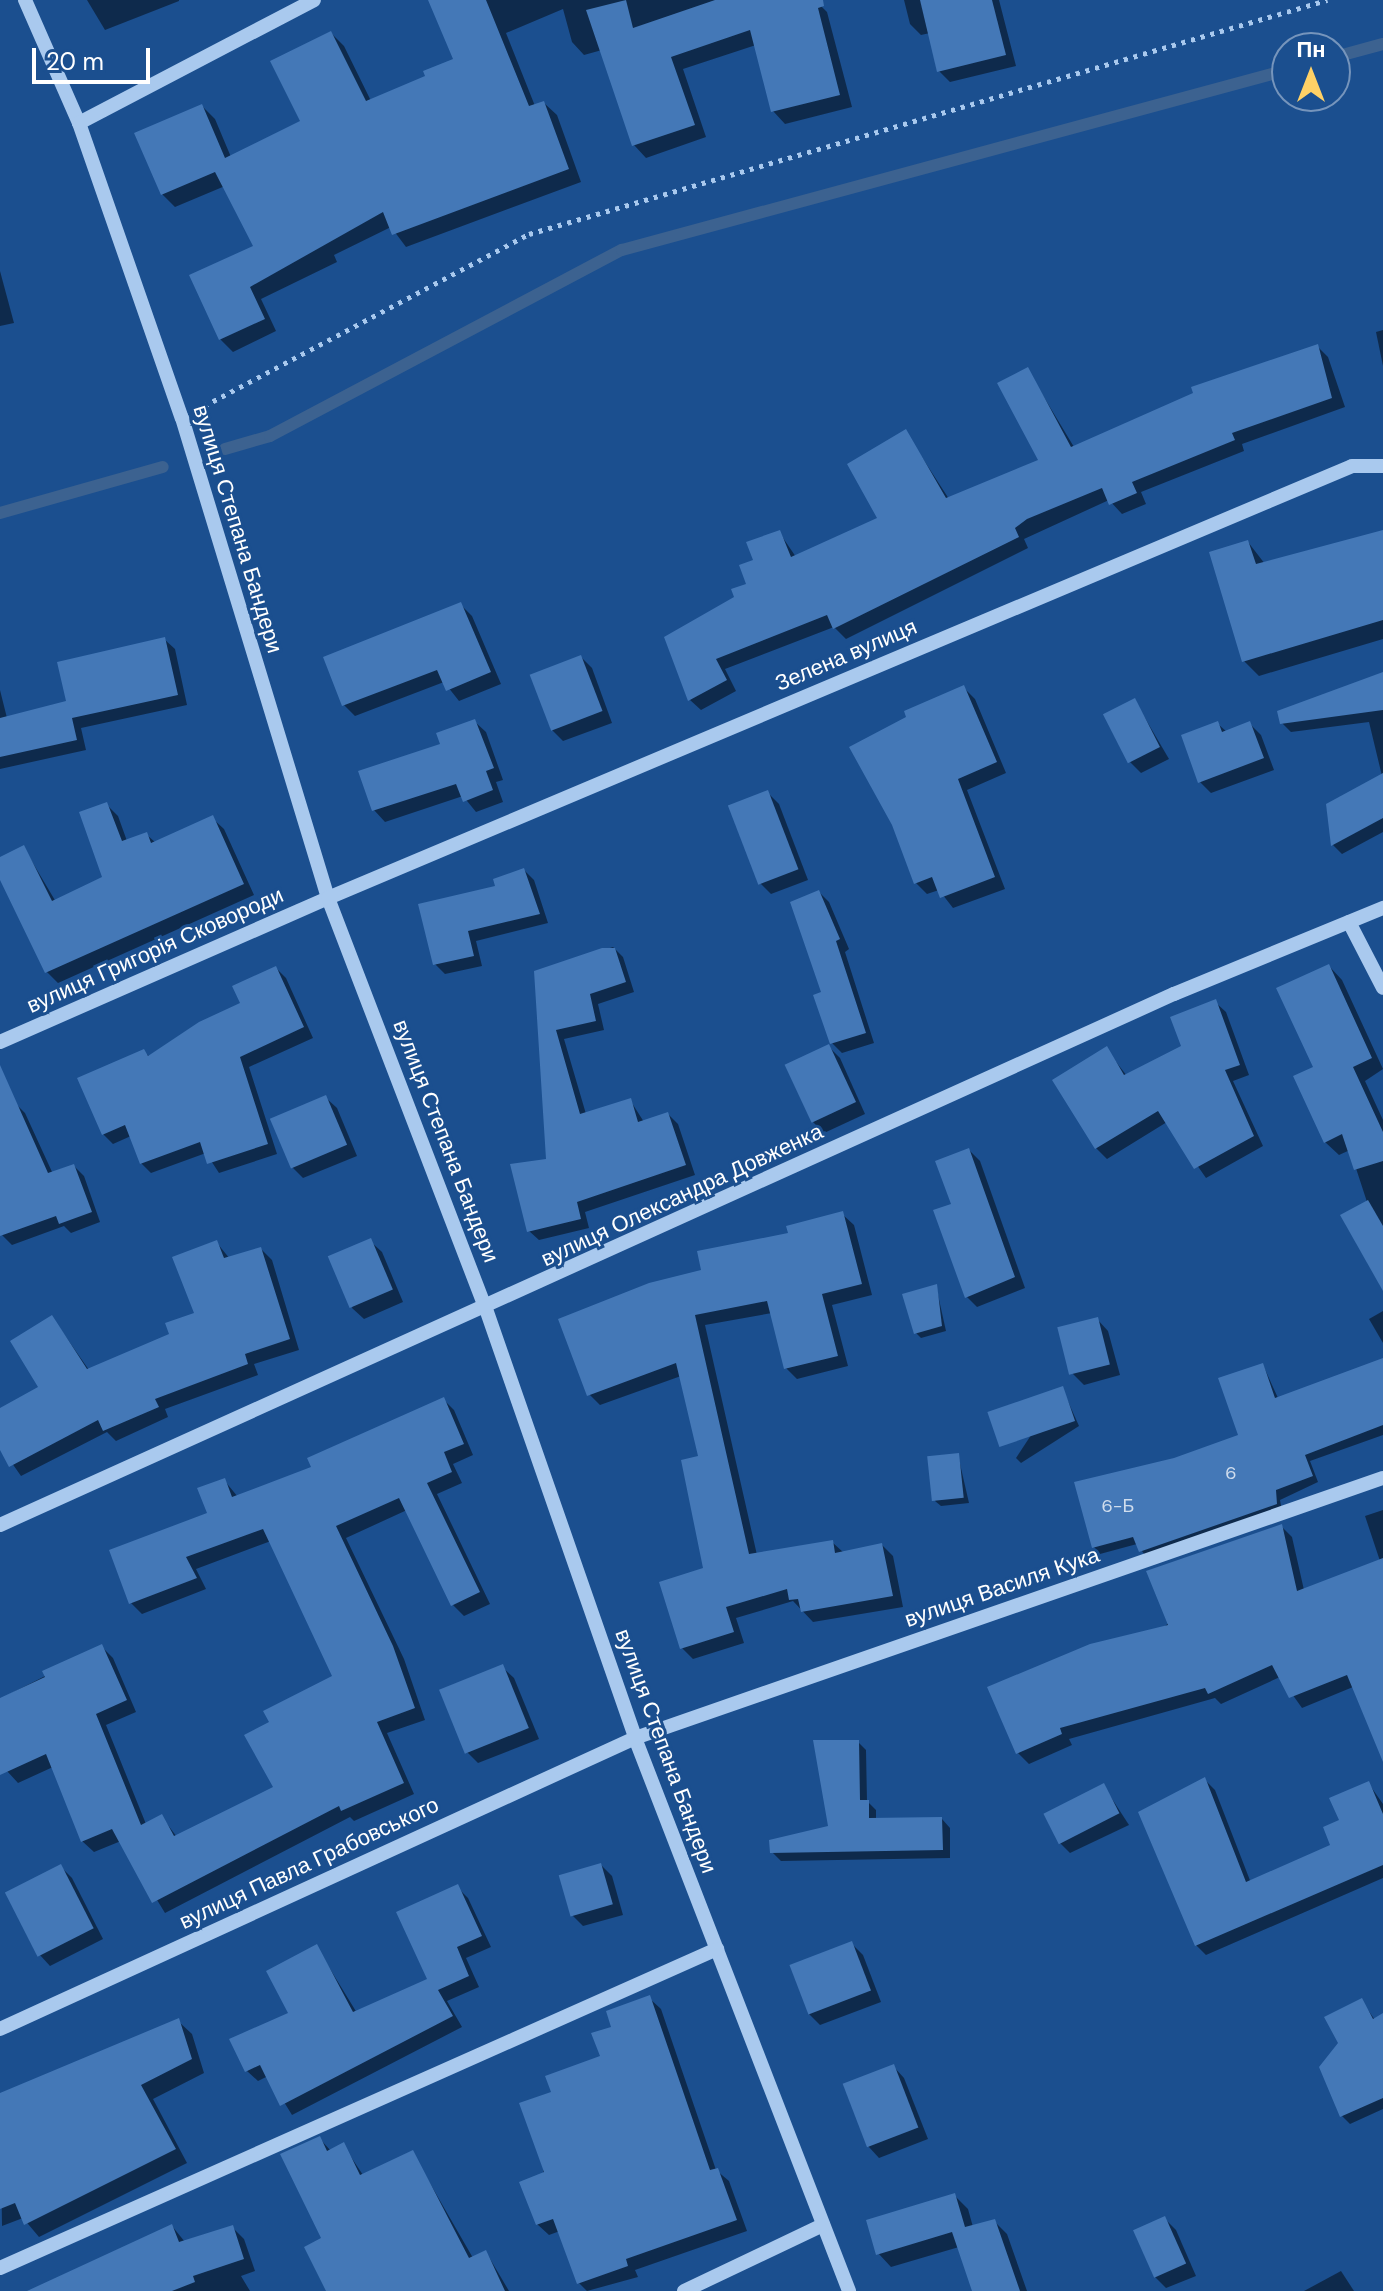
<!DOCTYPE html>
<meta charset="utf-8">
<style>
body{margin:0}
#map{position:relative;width:1383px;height:2291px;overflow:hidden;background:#1b4f8f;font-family:"DM Sans",sans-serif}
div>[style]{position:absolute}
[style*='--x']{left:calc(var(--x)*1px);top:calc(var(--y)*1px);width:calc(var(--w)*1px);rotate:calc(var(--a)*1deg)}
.shadow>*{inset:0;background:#0007}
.stream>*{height:12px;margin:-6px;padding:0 6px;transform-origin:6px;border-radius:6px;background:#3c6290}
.building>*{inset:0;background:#4478b7;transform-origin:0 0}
.path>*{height:5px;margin-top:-2.5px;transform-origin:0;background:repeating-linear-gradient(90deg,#a9c9ee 0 4px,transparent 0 10px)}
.minor>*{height:14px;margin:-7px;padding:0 7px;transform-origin:7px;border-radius:7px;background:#a9c9ee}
span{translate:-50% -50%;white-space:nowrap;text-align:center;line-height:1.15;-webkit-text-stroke:6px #1b4f8f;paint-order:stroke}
.number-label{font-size:18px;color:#d0dded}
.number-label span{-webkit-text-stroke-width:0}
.street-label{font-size:22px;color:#fff}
.north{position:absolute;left:1271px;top:32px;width:80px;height:80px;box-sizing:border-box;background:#1b4f8f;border:2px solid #7695bc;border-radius:50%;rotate:0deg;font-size:22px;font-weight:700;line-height:32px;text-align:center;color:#fff}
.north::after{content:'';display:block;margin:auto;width:28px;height:36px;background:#ffd166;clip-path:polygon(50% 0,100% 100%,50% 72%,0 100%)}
.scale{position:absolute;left:32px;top:48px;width:118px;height:36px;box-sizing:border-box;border:4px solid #fff;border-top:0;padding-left:10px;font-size:24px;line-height:28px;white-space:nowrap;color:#fff;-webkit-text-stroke:6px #1b4f8f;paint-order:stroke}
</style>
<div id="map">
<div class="shadow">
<div style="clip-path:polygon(87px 0,179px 0,179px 1px,105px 30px)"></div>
<div style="clip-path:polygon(431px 0,815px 0,827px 12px,852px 107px,785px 124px,773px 111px,756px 45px,683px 69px,706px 137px,646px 158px,634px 145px,602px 50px,584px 55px,572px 42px,563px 9px,506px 33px,535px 106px,544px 103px,557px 115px,581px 182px,406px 247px,391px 227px,334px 255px,337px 262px,261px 299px,276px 331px,233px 352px,220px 339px,255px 247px,225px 186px,175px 207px,162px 194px,202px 106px,215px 119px,231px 157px,303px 122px,331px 33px,344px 46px,371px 101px,427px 77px,456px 60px)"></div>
<div style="clip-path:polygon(904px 0,999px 0,1016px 66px,950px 82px,939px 71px,930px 33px,921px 35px,910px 24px)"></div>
<div style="clip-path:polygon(0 271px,14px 323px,0 326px)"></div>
<div style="clip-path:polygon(1383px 330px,1383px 366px,1376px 332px)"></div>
<div style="clip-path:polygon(1317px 346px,1328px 357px,1345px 407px,1242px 444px,1244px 451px,1141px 492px,1146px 504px,1122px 514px,1109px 500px,1024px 539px,1028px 548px,846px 639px,834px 627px,725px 669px,736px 691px,701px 710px,690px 700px,736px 598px,749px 585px,756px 561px,779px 532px,796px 557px,879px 519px,905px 431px,949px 499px,1041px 461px,1027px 369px,1074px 447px)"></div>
<div style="clip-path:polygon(1383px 532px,1383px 639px,1259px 676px,1244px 661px,1248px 542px,1265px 564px)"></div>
<div style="clip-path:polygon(461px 605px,472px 616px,501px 684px,459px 701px,444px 682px,355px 716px,344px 705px)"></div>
<div style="clip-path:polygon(164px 639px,175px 649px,187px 705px,81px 728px,86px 750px,0 769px,0 690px,7px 718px,69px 703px)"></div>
<div style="clip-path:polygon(581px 657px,592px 668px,612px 723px,563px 741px,551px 729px,532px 675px)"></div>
<div style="clip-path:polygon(1383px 674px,1383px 832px,1342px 854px,1333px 845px,1328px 805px,1382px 776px,1369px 722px,1291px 732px,1282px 723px)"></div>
<div style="clip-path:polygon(964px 688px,975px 699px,1006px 773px,967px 790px,1005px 889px,953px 908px,939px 890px,927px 894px,916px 883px)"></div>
<div style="clip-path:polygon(1135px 701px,1169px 759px,1141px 773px,1130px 762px)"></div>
<div style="clip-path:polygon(474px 721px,486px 732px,503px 780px,496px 782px,503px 802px,476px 812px,463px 796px,385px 822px,374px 810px)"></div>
<div style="clip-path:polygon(1218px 724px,1227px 732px,1250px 724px,1261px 735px,1274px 770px,1211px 793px,1200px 782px)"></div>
<div style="clip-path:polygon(768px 793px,779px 804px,808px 880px,771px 894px,760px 883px)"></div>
<div style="clip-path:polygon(107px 805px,118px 816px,127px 841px,147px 835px,156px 843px,212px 818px,224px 829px,254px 895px,58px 983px,46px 971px,0 876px,0 859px,24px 848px,56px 902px,105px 878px)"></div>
<div style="clip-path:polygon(524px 870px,534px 880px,548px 923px,476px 941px,482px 966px,445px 974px,435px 964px,498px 887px)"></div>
<div style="clip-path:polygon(819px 892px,829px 902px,849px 949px,845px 952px,874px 1043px,842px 1053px,832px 1043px,824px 993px)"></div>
<div style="clip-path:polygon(613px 947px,623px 957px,634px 992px,598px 1004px,604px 1030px,564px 1039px,586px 1114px,630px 1100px,644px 1122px,668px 1114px,678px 1124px,695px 1175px,585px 1212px,589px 1228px,539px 1240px,529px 1231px,548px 1161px,536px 972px)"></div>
<div style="clip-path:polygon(1329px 966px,1342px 980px,1383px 1069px,1365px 1081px,1383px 1120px,1383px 1287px,1367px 1202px,1350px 1150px,1339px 1155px,1325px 1142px,1315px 1068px)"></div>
<div style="clip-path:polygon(276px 968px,286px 978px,313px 1038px,249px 1067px,277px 1154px,219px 1173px,206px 1153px,151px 1173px,141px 1163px,131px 1136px,113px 1144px,103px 1134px,143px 1051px,150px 1057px,243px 1004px)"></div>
<div style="clip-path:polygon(1215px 1002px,1226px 1012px,1249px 1075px,1233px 1081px,1263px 1146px,1206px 1178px,1167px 1122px,1107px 1159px,1096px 1148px,1106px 1049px,1127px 1076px,1183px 1047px)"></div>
<div style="clip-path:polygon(829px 1047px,840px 1058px,865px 1114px,824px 1133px,813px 1122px)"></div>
<div style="clip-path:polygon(325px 1097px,337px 1108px,357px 1156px,303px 1178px,292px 1167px)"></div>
<div style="clip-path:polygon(16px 1104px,25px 1113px,53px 1174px,74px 1166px,84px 1176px,100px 1222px,71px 1233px,64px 1226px,12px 1245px,2px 1235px,0 1111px)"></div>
<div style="clip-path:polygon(969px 1150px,980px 1161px,1025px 1288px,977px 1307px,966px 1296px,953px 1206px)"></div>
<div style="clip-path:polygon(842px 1214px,854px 1225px,872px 1295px,832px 1305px,848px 1366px,797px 1379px,786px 1368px,772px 1313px,705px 1325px,757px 1555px,832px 1542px,844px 1553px,882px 1545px,893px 1556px,903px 1607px,813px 1622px,793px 1601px,736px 1618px,744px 1643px,693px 1659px,682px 1648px,661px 1584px,705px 1570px,701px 1458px,681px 1376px,600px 1405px,589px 1394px,703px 1271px)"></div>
<div style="clip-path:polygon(370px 1241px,382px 1252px,403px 1302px,364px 1319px,352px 1308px)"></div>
<div style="clip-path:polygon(217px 1243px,230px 1259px,261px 1249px,272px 1260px,299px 1350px,254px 1364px,258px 1375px,165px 1409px,168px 1417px,116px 1441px,107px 1432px,21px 1476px,0 1446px,0 1410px,41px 1388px,52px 1317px,89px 1370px,171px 1335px,196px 1314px)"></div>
<div style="clip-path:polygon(936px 1286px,946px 1331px,921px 1338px,916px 1333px)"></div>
<div style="clip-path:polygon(1383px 1311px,1383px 1343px,1369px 1319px)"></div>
<div style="clip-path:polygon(1097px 1319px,1108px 1331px,1120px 1375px,1084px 1385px,1072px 1373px)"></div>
<div style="clip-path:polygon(1263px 1365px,1278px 1398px,1383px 1390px,1383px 1435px,1310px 1461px,1318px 1482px,1280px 1500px,1282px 1511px,1147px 1558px,1137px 1544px,1100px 1554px,1094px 1547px,1174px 1460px,1240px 1436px)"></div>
<div style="clip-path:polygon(1062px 1388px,1079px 1426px,1021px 1463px,1016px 1458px)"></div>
<div style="clip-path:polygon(443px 1399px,454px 1410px,473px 1455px,453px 1464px,462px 1483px,437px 1494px,490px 1604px,464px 1616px,453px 1605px,407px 1510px,346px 1538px,404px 1659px,425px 1720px,387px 1733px,414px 1794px,354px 1821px,350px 1817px,165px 1913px,121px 1841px,94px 1852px,82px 1841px,53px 1767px,18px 1783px,7px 1771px,0 1756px,0 1699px,102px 1647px,113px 1658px,136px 1712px,106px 1725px,146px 1824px,161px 1816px,177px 1837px,275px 1788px,272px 1723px,334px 1677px,271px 1541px,196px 1569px,206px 1589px,142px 1614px,131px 1603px,209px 1514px,224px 1480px,238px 1497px,314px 1468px)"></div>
<div style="clip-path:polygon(958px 1455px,969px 1503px,941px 1506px,935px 1501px)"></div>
<div style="clip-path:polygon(1383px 1510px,1383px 1729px,1353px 1687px,1302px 1708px,1280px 1677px,1221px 1704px,1215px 1698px,1069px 1739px,1072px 1745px,1029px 1764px,1018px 1753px,1281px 1526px,1292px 1537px,1304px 1590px,1380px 1561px,1365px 1516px)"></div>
<div style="clip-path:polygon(502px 1667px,514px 1678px,539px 1739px,478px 1763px,467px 1752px)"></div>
<div style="clip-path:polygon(858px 1742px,866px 1750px,867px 1801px,876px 1810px,876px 1820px,942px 1819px,950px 1828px,950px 1858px,781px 1861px,772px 1852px,830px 1827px)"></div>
<div style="clip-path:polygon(1205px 1780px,1215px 1790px,1251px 1883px,1333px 1846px,1341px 1822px,1369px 1784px,1383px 1804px,1383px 1878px,1206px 1955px,1196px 1945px)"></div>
<div style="clip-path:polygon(1103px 1785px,1129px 1825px,1070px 1853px,1058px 1841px)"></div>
<div style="clip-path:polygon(601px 1865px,612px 1876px,623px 1915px,583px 1926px,572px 1915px)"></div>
<div style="clip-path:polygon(61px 1867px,72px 1878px,103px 1939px,50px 1966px,39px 1954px)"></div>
<div style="clip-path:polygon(457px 1887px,468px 1898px,491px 1947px,466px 1958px,479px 1987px,447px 2001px,462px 2027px,292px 2115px,268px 2076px,258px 2081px,247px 2071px,291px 2014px,316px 1946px,357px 2013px,429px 1980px)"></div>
<div style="clip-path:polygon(852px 1944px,863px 1955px,881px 2002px,820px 2025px,809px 2014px)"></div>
<div style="clip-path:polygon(649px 1998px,661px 2009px,716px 2170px,729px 2181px,747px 2231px,635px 2270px,638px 2277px,587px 2291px,579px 2283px,560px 2231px,549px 2235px,537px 2224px,553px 2093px,602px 2057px,614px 2028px)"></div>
<div style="clip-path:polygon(1361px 2000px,1375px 2020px,1383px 2015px,1383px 2109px,1350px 2124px,1342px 2116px,1340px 2043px)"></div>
<div style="clip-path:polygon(178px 2021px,192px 2034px,204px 2073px,153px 2099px,187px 2163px,39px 2237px,23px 2218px,2px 2226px,0 2096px)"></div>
<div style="clip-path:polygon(893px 2066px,904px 2078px,928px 2139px,879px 2158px,868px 2146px,845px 2084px)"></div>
<div style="clip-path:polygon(320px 2139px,331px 2151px,343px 2145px,363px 2175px,412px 2152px,473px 2258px,486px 2252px,509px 2291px,329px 2291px)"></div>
<div style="clip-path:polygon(954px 2195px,968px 2209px,973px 2227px,994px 2221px,1007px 2234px,1027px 2291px,975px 2291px,959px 2247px,891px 2267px,878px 2253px)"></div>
<div style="clip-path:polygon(1165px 2219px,1176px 2230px,1196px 2276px,1166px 2288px,1155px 2277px)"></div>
<div style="clip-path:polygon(172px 2226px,185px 2242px,232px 2227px,244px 2239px,255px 2271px,241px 2276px,250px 2291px,39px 2291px)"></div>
<div style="clip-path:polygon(1341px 2271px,1354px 2291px,1304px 2291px)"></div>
</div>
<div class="stream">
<div style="--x:1335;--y:57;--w:50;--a:-15.2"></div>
<div style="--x:225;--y:449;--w:47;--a:-16.1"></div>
<div style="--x:270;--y:436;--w:398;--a:-27.9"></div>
<div style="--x:622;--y:250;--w:689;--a:-15.15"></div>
<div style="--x:0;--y:513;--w:169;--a:-15.8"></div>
</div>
<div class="building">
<div style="clip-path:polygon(428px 0,486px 0,529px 106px,544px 101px,569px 169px,392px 235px,383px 212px,250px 287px,265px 319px,219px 340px,189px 275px,253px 246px,215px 172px,161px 195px,134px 133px,202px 104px,225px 158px,300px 121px,270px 61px,331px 31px,366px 101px,425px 76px,423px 71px,453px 59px)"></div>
<div style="clip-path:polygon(626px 0,633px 28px,715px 0,823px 0,824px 6px,818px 8px,840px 95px,771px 112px,750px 30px,671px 57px,695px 125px,632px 146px,586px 10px)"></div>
<div style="clip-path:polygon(920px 0,992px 0,1006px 55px,937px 72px)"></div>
<div style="clip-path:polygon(1318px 344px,1332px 398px,1232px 433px,1235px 440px,1132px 482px,1137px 493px,1109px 505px,1102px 488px,1027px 519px,1015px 528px,1019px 537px,833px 629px,827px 615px,716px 659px,727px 680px,688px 701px,664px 637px,734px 597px,731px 589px,746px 584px,739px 565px,753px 560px,746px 542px,780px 530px,791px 557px,877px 518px,847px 464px,906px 429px,946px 498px,1038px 460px,997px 383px,1028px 367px,1071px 447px,1193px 393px,1191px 387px)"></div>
<div style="clip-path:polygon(1383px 530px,1383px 620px,1242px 662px,1209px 552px,1248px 540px,1256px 564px)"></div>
<div style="clip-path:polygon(461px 602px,491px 672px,446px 691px,437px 670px,342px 706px,323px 657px)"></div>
<div style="clip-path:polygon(165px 637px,178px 695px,72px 718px,77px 740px,0 757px,0 718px,66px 701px,57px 662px)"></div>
<div style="left:581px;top:655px;width:60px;height:55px;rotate:69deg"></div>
<div style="clip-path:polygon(1383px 672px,1383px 710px,1280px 724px,1277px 711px)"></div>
<div style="clip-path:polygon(964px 685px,997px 762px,958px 779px,995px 877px,940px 898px,932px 877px,914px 884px,892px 825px,849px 747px,906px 717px,904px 711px)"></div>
<div style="left:1135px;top:698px;width:55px;height:36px;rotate:63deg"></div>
<div style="clip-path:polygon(475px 719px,494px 768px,486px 771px,493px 790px,463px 802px,456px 784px,372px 811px,358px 771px,440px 744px,436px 733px)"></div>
<div style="clip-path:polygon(1218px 721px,1222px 732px,1250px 721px,1264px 758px,1198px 783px,1181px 735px)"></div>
<div style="clip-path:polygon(1383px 773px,1383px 818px,1331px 846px,1326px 804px)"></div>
<div style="left:768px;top:790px;width:85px;height:43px;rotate:69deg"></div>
<div style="clip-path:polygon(107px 802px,122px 841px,147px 832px,151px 843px,213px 815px,244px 884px,45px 973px,0 880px,0 857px,24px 845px,52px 901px,102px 877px,79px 812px)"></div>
<div style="clip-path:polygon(524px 868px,540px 914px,468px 931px,474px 956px,433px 965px,418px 904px,495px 886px,493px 879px)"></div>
<div style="clip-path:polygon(819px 890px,840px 939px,836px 941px,866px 1033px,830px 1044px,813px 995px,821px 992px,790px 902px)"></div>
<div style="clip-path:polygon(602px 948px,615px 948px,626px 982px,590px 994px,596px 1021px,556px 1030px,580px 1114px,631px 1098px,638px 1122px,668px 1112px,686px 1165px,577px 1202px,581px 1219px,527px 1232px,510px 1164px,546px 1159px,534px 971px)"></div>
<div style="clip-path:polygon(1329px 964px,1372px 1058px,1353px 1067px,1383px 1132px,1383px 1161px,1354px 1170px,1342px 1134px,1324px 1143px,1293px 1076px,1313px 1067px,1276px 988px)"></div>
<div style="clip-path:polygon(276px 966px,304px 1027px,240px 1057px,268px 1144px,207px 1164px,200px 1142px,140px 1164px,125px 1125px,102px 1135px,77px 1078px,144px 1049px,148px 1056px,199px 1022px,240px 1003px,232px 986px)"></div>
<div style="clip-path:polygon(1216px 999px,1240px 1065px,1225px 1070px,1254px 1136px,1194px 1169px,1158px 1111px,1095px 1149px,1052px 1080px,1107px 1046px,1124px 1075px,1181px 1046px,1170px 1017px)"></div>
<div style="left:829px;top:1044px;width:64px;height:49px;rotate:65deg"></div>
<div style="clip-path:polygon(0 1065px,48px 1173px,74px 1164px,92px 1212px,59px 1224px,56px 1216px,0 1236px)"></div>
<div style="left:326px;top:1095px;width:54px;height:61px;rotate:67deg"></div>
<div style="clip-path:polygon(969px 1148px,1015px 1277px,965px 1298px,933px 1210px,951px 1204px,935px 1161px)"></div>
<div style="clip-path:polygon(1368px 1200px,1383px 1226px,1383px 1291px,1340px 1215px)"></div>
<div style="clip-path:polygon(843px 1211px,862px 1284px,822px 1294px,838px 1356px,784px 1369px,767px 1301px,695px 1315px,749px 1554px,833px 1540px,835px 1553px,882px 1543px,893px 1596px,801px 1612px,798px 1599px,789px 1600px,787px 1589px,726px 1607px,734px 1632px,680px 1649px,659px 1582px,703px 1568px,681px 1460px,698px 1456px,676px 1363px,587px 1396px,558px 1319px,649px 1283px,701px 1270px,697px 1251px,788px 1233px,786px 1226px)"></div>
<div style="left:371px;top:1238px;width:56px;height:47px;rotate:67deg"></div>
<div style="clip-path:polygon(217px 1240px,224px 1258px,261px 1247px,290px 1339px,245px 1354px,248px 1364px,155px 1399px,159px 1407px,103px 1431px,98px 1420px,9px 1467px,0 1450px,0 1408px,38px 1387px,10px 1341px,52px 1315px,87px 1369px,169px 1334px,165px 1323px,194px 1313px,172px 1257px)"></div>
<div style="clip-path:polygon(937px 1284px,942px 1326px,914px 1334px,902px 1294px)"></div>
<div style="left:1098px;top:1317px;width:49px;height:42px;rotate:76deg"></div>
<div style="clip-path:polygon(1383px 1358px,1383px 1425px,1305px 1455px,1313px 1476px,1276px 1490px,1277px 1504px,1139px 1552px,1133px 1537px,1092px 1548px,1074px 1482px,1174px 1458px,1238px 1435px,1218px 1378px,1263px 1363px,1275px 1398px)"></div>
<div style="left:1063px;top:1386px;width:37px;height:80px;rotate:71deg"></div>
<div style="clip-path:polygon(444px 1397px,464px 1444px,444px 1452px,452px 1472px,427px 1483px,480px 1592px,451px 1606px,399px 1498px,336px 1526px,393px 1646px,415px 1708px,377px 1722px,404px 1783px,341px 1811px,339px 1806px,152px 1903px,112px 1829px,81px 1842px,46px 1754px,0 1775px,0 1698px,45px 1677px,42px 1671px,102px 1644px,127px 1700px,96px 1714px,141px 1825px,162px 1814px,174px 1836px,273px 1787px,244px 1735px,269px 1722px,263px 1711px,332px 1676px,263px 1529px,186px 1557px,197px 1578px,129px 1604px,109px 1550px,207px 1513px,197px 1488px,225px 1478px,232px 1497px,311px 1467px,307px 1458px)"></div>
<div style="left:959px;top:1453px;width:45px;height:32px;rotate:84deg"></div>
<div style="clip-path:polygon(1282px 1524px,1297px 1591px,1383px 1558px,1383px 1762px,1347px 1675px,1289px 1698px,1272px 1665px,1208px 1694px,1205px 1688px,1060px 1728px,1062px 1734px,1016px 1754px,987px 1687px,1090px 1644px,1168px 1625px,1146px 1571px)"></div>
<div style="left:503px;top:1664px;width:69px;height:69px;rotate:68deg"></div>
<div style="clip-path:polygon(813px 1740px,859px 1740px,860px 1800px,869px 1800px,869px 1818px,942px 1817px,943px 1850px,770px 1853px,769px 1840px,828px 1826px)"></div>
<div style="clip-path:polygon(1205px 1777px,1246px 1882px,1330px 1845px,1323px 1827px,1339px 1820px,1329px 1798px,1369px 1781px,1383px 1814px,1383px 1865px,1195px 1946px,1138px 1812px)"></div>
<div style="left:1104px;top:1783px;width:34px;height:68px;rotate:63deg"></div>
<div style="left:601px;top:1863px;width:43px;height:44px;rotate:74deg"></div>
<div style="left:61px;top:1864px;width:72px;height:63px;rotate:63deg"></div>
<div style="clip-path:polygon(458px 1884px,482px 1936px,457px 1947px,469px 1976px,438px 1990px,453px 2016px,280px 2106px,260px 2065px,245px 2072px,229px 2039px,288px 2013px,266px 1971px,317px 1944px,353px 2012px,427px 1979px,396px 1912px)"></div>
<div style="left:852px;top:1941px;width:53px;height:67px;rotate:69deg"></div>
<div style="clip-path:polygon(650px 1995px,710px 2170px,718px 2168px,737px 2220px,626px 2259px,628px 2266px,577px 2284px,553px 2219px,536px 2225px,519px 2182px,544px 2172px,519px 2103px,551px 2092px,545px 2076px,600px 2056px,591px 2033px,611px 2027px,606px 2011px)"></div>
<div style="clip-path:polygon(1362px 1998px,1373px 2019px,1383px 2013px,1383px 2098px,1340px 2117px,1319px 2067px,1338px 2043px,1324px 2017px)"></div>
<div style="clip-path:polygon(179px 2018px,192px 2059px,141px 2085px,176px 2149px,24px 2225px,15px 2203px,0 2209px,0 2093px)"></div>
<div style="left:894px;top:2064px;width:68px;height:55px;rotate:69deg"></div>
<div style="clip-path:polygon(320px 2136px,327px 2151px,344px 2142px,360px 2175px,413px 2150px,469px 2258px,486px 2250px,505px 2291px,326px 2291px,304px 2247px,321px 2238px,280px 2154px)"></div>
<div style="clip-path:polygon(955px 2193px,965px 2227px,995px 2219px,1020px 2291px,972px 2291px,952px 2232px,876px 2255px,866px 2220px)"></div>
<div style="left:1165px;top:2216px;width:52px;height:35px;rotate:66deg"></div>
<div style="clip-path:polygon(172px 2224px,179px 2242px,233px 2225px,244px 2259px,193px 2276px,195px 2282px,172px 2291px,27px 2291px)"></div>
</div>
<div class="path">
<div style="--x:204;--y:406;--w:368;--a:-27.9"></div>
<div style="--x:529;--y:234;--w:832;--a:-16.34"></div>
</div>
<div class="minor">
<div style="--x:25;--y:0;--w:134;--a:66.3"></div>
<div style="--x:79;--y:123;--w:312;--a:70.8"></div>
<div style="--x:182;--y:418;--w:502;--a:73.08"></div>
<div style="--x:328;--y:898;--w:440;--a:69"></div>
<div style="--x:486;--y:1309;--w:454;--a:70.8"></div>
<div style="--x:635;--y:1738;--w:593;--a:68.84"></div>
<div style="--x:79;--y:123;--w:265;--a:-27.6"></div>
<div style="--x:1349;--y:922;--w:74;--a:62.7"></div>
<div style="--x:0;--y:1042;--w:358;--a:-23.7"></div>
<div style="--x:328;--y:898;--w:1111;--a:-22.87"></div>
<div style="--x:1352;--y:466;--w:31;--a:0"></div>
<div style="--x:0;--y:1525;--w:1289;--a:-24.34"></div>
<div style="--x:1174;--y:994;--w:226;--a:-22.4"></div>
<div style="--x:0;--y:2029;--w:699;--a:-24.62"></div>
<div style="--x:635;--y:1738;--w:792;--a:-19.17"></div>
<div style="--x:0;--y:2268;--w:785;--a:-23.98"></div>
<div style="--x:684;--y:2291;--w:154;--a:-25.4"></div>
</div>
<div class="number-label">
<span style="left:1231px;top:1473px">6</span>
<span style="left:1118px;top:1506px">6-Б</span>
</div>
<div class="street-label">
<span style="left:238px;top:529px;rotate:73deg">вулиця Степана Бандери</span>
<span style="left:846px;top:655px;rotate:-23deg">Зелена вулиця</span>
<span style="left:155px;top:950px;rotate:-24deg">вулиця Григорія Сковороди</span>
<span style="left:446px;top:1141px;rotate:69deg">вулиця Степана Бандери</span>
<span style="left:682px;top:1195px;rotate:-25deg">вулиця Олександра Довженка</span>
<span style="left:1002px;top:1587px;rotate:-19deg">вулиця Василя Кука</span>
<span style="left:666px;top:1751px;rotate:70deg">вулиця Степана Бандери</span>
<span style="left:309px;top:1863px;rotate:-25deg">вулиця Павла Грабовського</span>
</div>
<div class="north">Пн</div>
<div class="scale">20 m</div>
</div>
